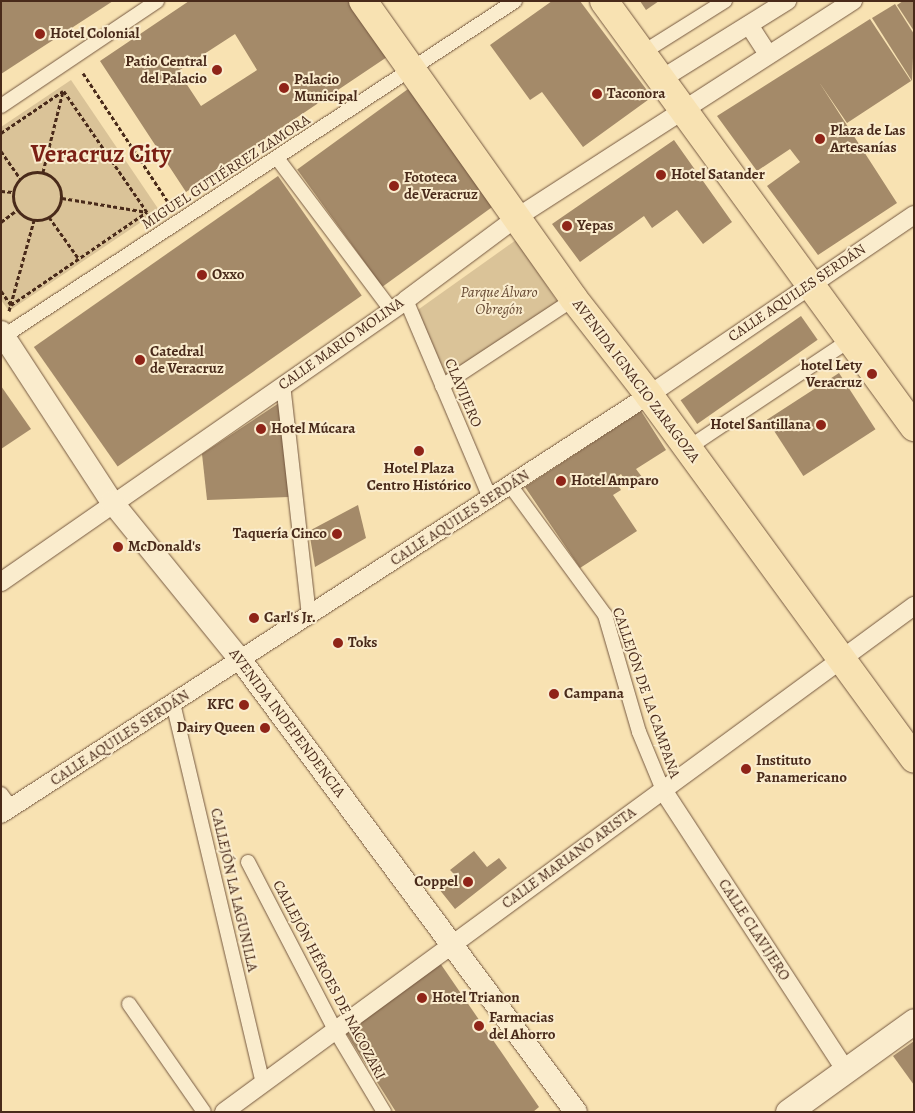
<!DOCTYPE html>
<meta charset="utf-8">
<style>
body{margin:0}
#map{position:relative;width:915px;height:1113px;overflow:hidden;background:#f8e2b2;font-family:Alegreya,serif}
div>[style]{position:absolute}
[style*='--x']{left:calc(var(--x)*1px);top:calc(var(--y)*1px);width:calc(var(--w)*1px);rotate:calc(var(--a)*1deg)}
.green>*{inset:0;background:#dac398}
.building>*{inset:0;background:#a48a69;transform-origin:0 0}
.path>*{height:3px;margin-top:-1.5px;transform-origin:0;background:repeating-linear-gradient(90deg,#492a1a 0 4px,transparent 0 6.5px)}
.path>.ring{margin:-1.5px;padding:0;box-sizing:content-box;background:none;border:3px solid #492a1a;border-radius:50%}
.roads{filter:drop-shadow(0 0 1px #755840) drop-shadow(0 0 1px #755840)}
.pedestrian>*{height:14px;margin:-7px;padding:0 7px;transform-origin:7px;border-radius:7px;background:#faeccd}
.minor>*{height:18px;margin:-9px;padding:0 9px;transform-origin:9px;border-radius:9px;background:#faeccd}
.tertiary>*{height:22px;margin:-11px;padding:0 11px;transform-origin:11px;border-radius:11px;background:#faeccd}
.secondary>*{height:25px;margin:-12.5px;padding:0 12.5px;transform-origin:12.5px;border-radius:12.5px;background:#faeccd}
.primary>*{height:28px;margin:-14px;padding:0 14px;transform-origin:14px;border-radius:14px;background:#f8e2b2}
.dots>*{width:14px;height:14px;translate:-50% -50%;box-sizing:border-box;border:2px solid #faeccd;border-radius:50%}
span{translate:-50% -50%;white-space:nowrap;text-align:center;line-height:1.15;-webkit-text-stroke:4px #faeccd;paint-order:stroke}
.poi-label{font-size:15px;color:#492a1a;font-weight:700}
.left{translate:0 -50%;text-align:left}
.right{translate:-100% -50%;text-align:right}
.street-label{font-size:15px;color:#492a1a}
.park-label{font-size:15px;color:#664933;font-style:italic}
.town-label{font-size:25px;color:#7a1f14;font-weight:700}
.frame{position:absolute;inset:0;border:2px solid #492a1a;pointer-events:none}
</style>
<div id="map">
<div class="green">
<div style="clip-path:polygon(71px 80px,159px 210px,9px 311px,1px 300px,1px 127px)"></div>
<div style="clip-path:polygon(516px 240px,561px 307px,442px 386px,412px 314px)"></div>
</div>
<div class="building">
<div style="clip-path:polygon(1px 1px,113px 1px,1px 74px)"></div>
<div style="clip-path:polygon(evenodd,189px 1px,348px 1px,387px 57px,186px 192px,100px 61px,189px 1px,235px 34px,257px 70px,201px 106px,178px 71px,235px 34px)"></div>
<div style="clip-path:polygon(552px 1px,580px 1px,652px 97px,583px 147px,542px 92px,530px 100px,490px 45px)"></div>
<div style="clip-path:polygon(640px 1px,659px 1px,646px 10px)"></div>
<div style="clip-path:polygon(903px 1px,914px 1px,914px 31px,897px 5px)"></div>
<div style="clip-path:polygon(895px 4px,914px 34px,912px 81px,872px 18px)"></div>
<div style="clip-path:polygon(870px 19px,911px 81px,847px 123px,819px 82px,897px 203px,818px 255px,767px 186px,800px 162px,790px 149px,757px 171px,717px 116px)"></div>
<div style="left:408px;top:89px;width:145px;height:137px;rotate:54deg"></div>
<div style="clip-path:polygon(674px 140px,732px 222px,703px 244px,677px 210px,652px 228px,644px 216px,580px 262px,552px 224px)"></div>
<div style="left:278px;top:176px;width:146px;height:298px;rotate:55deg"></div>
<div style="left:801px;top:316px;width:29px;height:147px;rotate:55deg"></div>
<div style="left:839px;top:373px;width:67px;height:86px;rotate:57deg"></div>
<div style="clip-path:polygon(1px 386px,31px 429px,1px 449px)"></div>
<div style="clip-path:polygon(279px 403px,289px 497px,207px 500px,202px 454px)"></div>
<div style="clip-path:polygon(641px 411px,666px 450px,636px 469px,642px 477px,629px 486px,621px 474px,614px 479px,621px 490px,613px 495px,637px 531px,580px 568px,525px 487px)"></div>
<div style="clip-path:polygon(358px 505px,366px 538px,315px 567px,309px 531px)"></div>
<div style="clip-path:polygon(474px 851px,487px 867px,499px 858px,507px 868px,455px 909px,439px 889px,455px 875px,450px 870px)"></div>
<div style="clip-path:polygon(440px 963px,539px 1107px,533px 1112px,396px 1112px,346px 1033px)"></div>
<div style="clip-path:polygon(914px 1041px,914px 1085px,893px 1056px)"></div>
</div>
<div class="path">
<div style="--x:83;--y:73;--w:158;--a:56.6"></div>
<div style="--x:1;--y:133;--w:75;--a:-34.1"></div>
<div style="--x:1;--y:151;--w:33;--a:55"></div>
<div class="ring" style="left:13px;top:172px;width:45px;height:45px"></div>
<div style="--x:43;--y:172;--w:83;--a:-76.1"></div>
<div style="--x:1;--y:191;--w:12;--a:5"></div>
<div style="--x:62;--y:198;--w:86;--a:9.4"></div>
<div style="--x:49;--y:217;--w:52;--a:54.5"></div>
<div style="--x:1;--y:222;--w:20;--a:-37"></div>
<div style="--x:1;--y:291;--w:17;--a:54"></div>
<div style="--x:11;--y:305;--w:165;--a:-34.4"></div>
<div style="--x:147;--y:212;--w:148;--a:-124.5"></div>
<div style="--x:9;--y:311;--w:94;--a:-74.6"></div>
</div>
<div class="roads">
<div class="pedestrian">
<div style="--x:642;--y:53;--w:98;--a:-32.1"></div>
<div style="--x:1;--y:106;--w:188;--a:-33.9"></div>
<div style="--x:277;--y:158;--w:190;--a:53.1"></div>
<div style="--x:406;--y:300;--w:215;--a:67"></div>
<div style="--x:4;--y:336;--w:611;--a:-33.25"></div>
<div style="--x:283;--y:384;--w:232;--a:83.6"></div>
<div style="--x:442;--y:386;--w:158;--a:-33.4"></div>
<div style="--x:688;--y:448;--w:195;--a:-33.7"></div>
<div style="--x:510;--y:485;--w:161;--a:53.8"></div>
<div style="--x:605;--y:615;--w:122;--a:73.8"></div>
<div style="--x:639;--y:732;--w:63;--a:67.5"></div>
<div style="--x:173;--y:703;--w:391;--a:76.7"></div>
<div style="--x:1;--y:794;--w:17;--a:54"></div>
<div style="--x:248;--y:862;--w:189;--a:62.6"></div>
<div style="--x:335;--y:1030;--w:96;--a:59.1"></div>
<div style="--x:129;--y:1004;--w:131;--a:55.2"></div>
</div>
<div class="minor">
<div style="--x:749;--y:25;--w:35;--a:57"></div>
<div style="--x:660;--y:80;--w:150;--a:-31.9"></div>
<div style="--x:1;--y:582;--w:494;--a:-34.8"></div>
<div style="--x:406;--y:300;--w:137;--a:-36.7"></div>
<div style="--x:516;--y:218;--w:401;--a:-32.8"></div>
<div style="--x:663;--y:790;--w:333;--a:56.9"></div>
<div style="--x:1;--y:814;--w:772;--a:-32.89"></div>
<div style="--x:649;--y:395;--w:320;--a:-34.2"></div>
<div style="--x:224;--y:1112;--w:856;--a:-36.25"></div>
</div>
<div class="tertiary">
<div style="--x:1;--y:332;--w:203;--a:56.9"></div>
<div style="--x:112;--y:502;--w:206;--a:50.9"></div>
<div style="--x:242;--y:662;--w:560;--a:53.42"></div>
</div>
<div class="secondary">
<div style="--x:788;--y:1112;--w:155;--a:-35.8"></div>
</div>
<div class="primary">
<div style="--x:363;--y:1;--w:365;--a:54.7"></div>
<div style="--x:574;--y:299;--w:122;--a:52"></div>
<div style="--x:649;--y:395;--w:450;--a:53.9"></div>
<div style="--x:604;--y:1;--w:527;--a:53.96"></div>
</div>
</div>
<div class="dots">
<div style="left:40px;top:34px;background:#8f2418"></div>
<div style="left:217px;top:70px;background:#8f2418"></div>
<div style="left:284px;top:88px;background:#8f2418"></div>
<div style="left:597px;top:94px;background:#8f2418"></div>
<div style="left:820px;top:139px;background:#8f2418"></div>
<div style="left:661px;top:175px;background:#8f2418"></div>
<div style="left:394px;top:186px;background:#8f2418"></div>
<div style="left:567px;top:226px;background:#8f2418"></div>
<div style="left:202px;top:275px;background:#8f2418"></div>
<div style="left:140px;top:360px;background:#8f2418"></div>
<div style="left:872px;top:374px;background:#8f2418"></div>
<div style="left:821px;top:425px;background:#8f2418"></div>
<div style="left:261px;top:429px;background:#8f2418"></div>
<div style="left:419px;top:451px;background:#8f2418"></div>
<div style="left:561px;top:481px;background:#8f2418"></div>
<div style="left:337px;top:534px;background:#8f2418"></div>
<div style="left:118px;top:547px;background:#8f2418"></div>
<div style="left:254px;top:618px;background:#8f2418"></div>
<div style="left:338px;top:643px;background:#8f2418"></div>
<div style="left:554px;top:694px;background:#8f2418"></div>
<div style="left:244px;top:705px;background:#8f2418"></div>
<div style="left:265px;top:728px;background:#8f2418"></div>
<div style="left:746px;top:769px;background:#8f2418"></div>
<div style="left:468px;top:882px;background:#8f2418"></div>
<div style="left:422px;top:998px;background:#8f2418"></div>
<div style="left:479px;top:1026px;background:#8f2418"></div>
</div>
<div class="poi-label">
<span class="left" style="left:50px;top:34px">Hotel Colonial</span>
<span class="right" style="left:207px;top:70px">Patio Central<br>del Palacio</span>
<span class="left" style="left:294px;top:88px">Palacio<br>Municipal</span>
<span class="left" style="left:607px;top:94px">Taconora</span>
<span class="left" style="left:830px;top:139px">Plaza de Las<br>Artesanías</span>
<span class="left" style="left:671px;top:175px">Hotel Satander</span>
<span class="left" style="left:404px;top:186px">Fototeca<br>de Veracruz</span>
<span class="left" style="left:577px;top:226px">Yepas</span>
<span class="left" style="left:212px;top:275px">Oxxo</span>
<span class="left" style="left:150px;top:360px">Catedral<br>de Veracruz</span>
<span class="right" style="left:862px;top:374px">hotel Lety<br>Veracruz</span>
<span class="right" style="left:811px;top:425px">Hotel Santillana</span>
<span class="left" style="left:271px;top:429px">Hotel Múcara</span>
<span style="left:419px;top:477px">Hotel Plaza<br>Centro Histórico</span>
<span class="left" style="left:571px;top:481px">Hotel Amparo</span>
<span class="right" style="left:327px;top:534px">Taquería Cinco</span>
<span class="left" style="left:128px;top:547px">McDonald's</span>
<span class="left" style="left:264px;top:618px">Carl's Jr.</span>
<span class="left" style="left:348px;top:643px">Toks</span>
<span class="left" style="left:564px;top:694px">Campana</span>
<span class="right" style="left:234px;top:705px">KFC</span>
<span class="right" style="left:255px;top:728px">Dairy Queen</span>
<span class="left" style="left:756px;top:769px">Instituto<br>Panamericano</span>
<span class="right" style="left:458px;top:882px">Coppel</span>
<span class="left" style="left:432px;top:998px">Hotel Trianon</span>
<span class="left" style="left:489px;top:1026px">Farmacias<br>del Ahorro</span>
</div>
<div class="street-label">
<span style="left:226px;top:172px;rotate:-33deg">MIGUEL GUTIÉRREZ ZAMORA</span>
<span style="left:797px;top:293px;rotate:-34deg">CALLE AQUILES SERDÁN</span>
<span style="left:341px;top:344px;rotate:-35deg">CALLE MARIO MOLINA</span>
<span style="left:636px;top:381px;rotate:53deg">AVENIDA IGNACIO ZARAGOZA</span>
<span style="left:463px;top:393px;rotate:67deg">CLAVIJERO</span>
<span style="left:460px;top:518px;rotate:-33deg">CALLE AQUILES SERDÁN</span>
<span style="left:646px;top:693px;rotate:71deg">CALLEJÓN DE LA CAMPANA</span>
<span style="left:287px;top:723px;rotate:53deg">AVENIDA INDEPENDENCIA</span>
<span style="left:120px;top:738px;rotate:-33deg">CALLE AQUILES SERDÁN</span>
<span style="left:569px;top:858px;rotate:-36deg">CALLE MARIANO ARISTA</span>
<span style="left:234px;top:890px;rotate:77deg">CALLEJÓN LA LAGUNILLA</span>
<span style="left:754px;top:930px;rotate:57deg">CALLE CLAVIJERO</span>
<span style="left:329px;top:980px;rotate:62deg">CALLEJÓN HÉROES DE NACOZARI</span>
</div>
<div class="park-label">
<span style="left:499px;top:301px">Parque Álvaro<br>Obregón</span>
</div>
<div class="town-label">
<span style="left:101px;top:154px">Veracruz City</span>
</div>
<div class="frame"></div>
</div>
